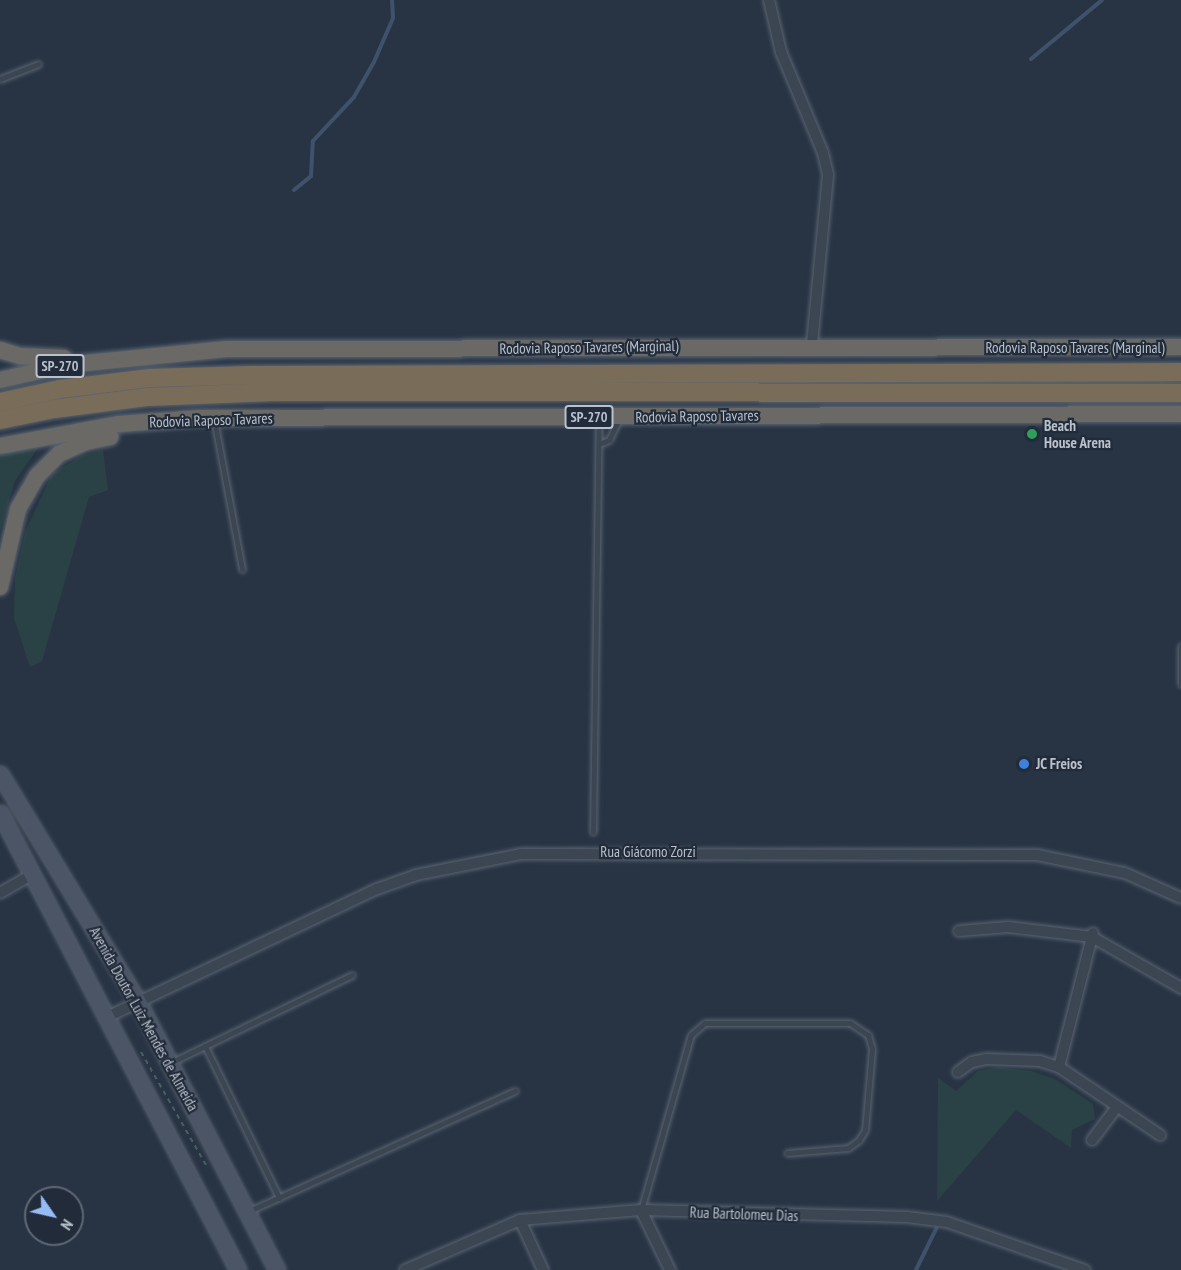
<!DOCTYPE html>
<meta charset="utf-8">
<style>
body{margin:0}
#map{position:relative;width:1181px;height:1270px;overflow:hidden;background:#283444;font-family:"PT Sans Narrow",sans-serif}
div>[style]{position:absolute}
[style*='--x']{left:calc(var(--x)*1px);top:calc(var(--y)*1px);width:calc(var(--w)*1px);rotate:calc(var(--a)*1deg)}
.green>*{inset:0;background:#2a4245}
.stream>*{height:4px;margin:-2px;padding:0 2px;transform-origin:2px;border-radius:2px;background:#3e526c}
.path>*{height:2px;margin-top:-1px;transform-origin:0;background:repeating-linear-gradient(90deg,#485f61 0 4.5px,transparent 0 9px)}
.roads{filter:drop-shadow(0 0 2px #5b6471) drop-shadow(0 0 2px #5b6471)}
.service>*{height:5px;margin:-2.5px;padding:0 2.5px;transform-origin:2.5px;border-radius:2.5px;background:#3c4653}
.minor>*{height:10px;margin:-5px;padding:0 5px;transform-origin:5px;border-radius:5px;background:#3c4653}
.secondary>*{height:15px;margin:-7.5px;padding:0 7.5px;transform-origin:7.5px;border-radius:7.5px;background:#4b5566}
.trunk>*{height:16px;margin:-8px;padding:0 8px;transform-origin:8px;border-radius:8px;background:#6a6966}
.motorway>*{height:18px;margin:-9px;padding:0 9px;transform-origin:9px;border-radius:9px;background:#796d5a}
.dots>*{width:16px;height:16px;translate:-50% -50%;box-sizing:border-box;border:3px solid #212b39;border-radius:50%}
span{translate:-50% -50%;white-space:nowrap;text-align:center;line-height:1.15;-webkit-text-stroke:4.5px #212b39;paint-order:stroke}
.shield-label span{padding:2px 4px;background:#212b39;border:2px solid;border-radius:4px;-webkit-text-stroke-width:0}
.shield-label{font-size:14px;color:#bac1cd;font-weight:700}
.street-label{font-size:15px;color:#bac1cd}
.poi-label{font-size:15px;color:#bac1cd;font-weight:700}
.left{translate:0 -50%;text-align:left}
.north{position:absolute;left:24px;top:1186px;width:60px;height:60px;box-sizing:border-box;background:#212b39;border:2px solid #5e6774;border-radius:50%;rotate:124deg;font-size:16px;font-weight:700;line-height:24px;text-align:center;color:#bac1cd}
.north::after{content:'';display:block;margin:auto;width:21px;height:27px;background:#95bbf7;clip-path:polygon(50% 0,100% 100%,50% 72%,0 100%)}
</style>
<div id="map">
<div class="green">
<div style="clip-path:polygon(40px 445px,15px 481px,0 531px,0 454px)"></div>
<div style="clip-path:polygon(103px 450px,108px 490px,89px 497px,42px 661px,30px 667px,14px 618px,15px 578px,25px 532px,52px 474px,81px 456px)"></div>
<div style="clip-path:polygon(998px 1067px,1031px 1071px,1055px 1079px,1093px 1104px,1095px 1119px,1072px 1130px,1071px 1148px,1016px 1110px,937px 1201px,938px 1078px,956px 1091px,978px 1071px)"></div>
</div>
<div class="stream">
<div style="--x:1031;--y:59;--w:92;--a:-39.7"></div>
<div style="--x:294;--y:190;--w:22;--a:-39"></div>
<div style="--x:311;--y:176;--w:35;--a:-87"></div>
<div style="--x:313;--y:141;--w:60;--a:-47"></div>
<div style="--x:354;--y:97;--w:40;--a:-60.3"></div>
<div style="--x:374;--y:62;--w:48;--a:-66.6"></div>
<div style="--x:393;--y:18;--w:18;--a:-93"></div>
<div style="--x:916;--y:1270;--w:46;--a:-64"></div>
</div>
<div class="path">
<div style="--x:141;--y:1052;--w:133;--a:60.1"></div>
</div>
<div class="roads">
<div class="service">
<div style="--x:0;--y:79;--w:41;--a:-21.5"></div>
<div style="--x:214;--y:419;--w:153;--a:79.4"></div>
<div style="--x:599;--y:444;--w:11;--a:-22"></div>
<div style="--x:609;--y:440;--w:23;--a:-65"></div>
<div style="--x:1181;--y:646;--w:38;--a:90"></div>
<div style="--x:593;--y:832;--w:412;--a:-89.2"></div>
<div style="--x:205;--y:1046;--w:169;--a:64"></div>
<div style="--x:172;--y:1062;--w:200;--a:-25.8"></div>
<div style="--x:641;--y:1210;--w:182;--a:-74.1"></div>
<div style="--x:691;--y:1035;--w:18;--a:-41"></div>
<div style="--x:705;--y:1023;--w:145;--a:0"></div>
<div style="--x:850;--y:1023;--w:22;--a:34"></div>
<div style="--x:868;--y:1035;--w:15;--a:74"></div>
<div style="--x:872;--y:1049;--w:81;--a:94.9"></div>
<div style="--x:865;--y:1130;--w:12;--a:121"></div>
<div style="--x:859;--y:1140;--w:14;--a:144"></div>
<div style="--x:848;--y:1148;--w:61;--a:175.3"></div>
<div style="--x:249;--y:1211;--w:292;--a:-24.3"></div>
</div>
<div class="minor">
<div style="--x:769;--y:0;--w:53;--a:77"></div>
<div style="--x:781;--y:52;--w:109;--a:67.4"></div>
<div style="--x:823;--y:153;--w:23;--a:77"></div>
<div style="--x:828;--y:175;--w:171;--a:95.4"></div>
<div style="--x:0;--y:893;--w:38;--a:-30"></div>
<div style="--x:959;--y:931;--w:49;--a:-4.7"></div>
<div style="--x:1008;--y:927;--w:85;--a:6.8"></div>
<div style="--x:1092;--y:937;--w:103;--a:29.8"></div>
<div style="--x:107;--y:1017;--w:299;--a:-25.4"></div>
<div style="--x:377;--y:889;--w:41;--a:-19.7"></div>
<div style="--x:416;--y:875;--w:107;--a:-11.3"></div>
<div style="--x:521;--y:854;--w:516;--a:0.11"></div>
<div style="--x:1037;--y:855;--w:90;--a:11.6"></div>
<div style="--x:1125;--y:873;--w:61;--a:24.1"></div>
<div style="--x:1059;--y:1067;--w:138;--a:-75.8"></div>
<div style="--x:958;--y:1072;--w:17;--a:-36"></div>
<div style="--x:972;--y:1062;--w:14;--a:-12"></div>
<div style="--x:986;--y:1059;--w:54;--a:2.1"></div>
<div style="--x:1040;--y:1061;--w:20;--a:18"></div>
<div style="--x:1059;--y:1067;--w:122;--a:34"></div>
<div style="--x:1092;--y:1140;--w:41;--a:-52.9"></div>
<div style="--x:641;--y:1210;--w:67;--a:64.2"></div>
<div style="--x:520;--y:1220;--w:55;--a:65.3"></div>
<div style="--x:405;--y:1270;--w:125;--a:-23.5"></div>
<div style="--x:520;--y:1220;--w:121;--a:-4.7"></div>
<div style="--x:641;--y:1210;--w:266;--a:1.5"></div>
<div style="--x:907;--y:1217;--w:40;--a:7.1"></div>
<div style="--x:947;--y:1222;--w:146;--a:19.2"></div>
</div>
<div class="secondary">
<div style="--x:0;--y:774;--w:264;--a:58.8"></div>
<div style="--x:137;--y:1000;--w:304;--a:62.6"></div>
<div style="--x:0;--y:813;--w:515;--a:62.49"></div>
</div>
<div class="trunk">
<div style="--x:0;--y:350;--w:21;--a:17"></div>
<div style="--x:20;--y:356;--w:44;--a:2.6"></div>
<div style="--x:0;--y:380;--w:68;--a:-12.8"></div>
<div style="--x:66;--y:365;--w:161;--a:-5.7"></div>
<div style="--x:226;--y:349;--w:955;--a:-0.12"></div>
<div style="--x:0;--y:446;--w:121;--a:-10.5"></div>
<div style="--x:119;--y:424;--w:81;--a:-4.2"></div>
<div style="--x:200;--y:418;--w:981;--a:-0.23"></div>
<div style="--x:0;--y:587;--w:80;--a:-77"></div>
<div style="--x:18;--y:509;--w:38;--a:-60"></div>
<div style="--x:37;--y:476;--w:31;--a:-45"></div>
<div style="--x:59;--y:454;--w:30;--a:-24"></div>
<div style="--x:86;--y:442;--w:25;--a:-12"></div>
</div>
<div class="motorway">
<div style="--x:0;--y:402;--w:61;--a:-12.2"></div>
<div style="--x:60;--y:389;--w:91;--a:-7"></div>
<div style="--x:150;--y:378;--w:101;--a:-1.7"></div>
<div style="--x:251;--y:375;--w:930;--a:-0.18"></div>
<div style="--x:0;--y:420;--w:55;--a:-11.5"></div>
<div style="--x:54;--y:409;--w:95;--a:-7.3"></div>
<div style="--x:148;--y:397;--w:124;--a:-2.3"></div>
<div style="--x:272;--y:392;--w:909;--a:0.06"></div>
</div>
</div>
<div class="dots">
<div style="left:1032px;top:434px;background:#2e9e5b"></div>
<div style="left:1024px;top:764px;background:#3f7fe0"></div>
</div>
<div class="shield-label">
<span style="left:60px;top:366px">SP-270</span>
<span style="left:589px;top:417px">SP-270</span>
</div>
<div class="street-label">
<span style="left:589px;top:347px;rotate:-1deg">Rodovia Raposo Tavares (Marginal)</span>
<span style="left:1075px;top:348px">Rodovia Raposo Tavares (Marginal)</span>
<span style="left:697px;top:416px;rotate:-1deg">Rodovia Raposo Tavares</span>
<span style="left:211px;top:420px;rotate:-2deg">Rodovia Raposo Tavares</span>
<span style="left:648px;top:852px">Rua Giácomo Zorzi</span>
<span style="left:144px;top:1019px;rotate:61deg">Avenida Doutor Luiz Mendes de Almeida</span>
<span style="left:744px;top:1214px;rotate:2deg">Rua Bartolomeu Dias</span>
</div>
<div class="poi-label">
<span class="left" style="left:1044px;top:434px">Beach<br>House Arena</span>
<span class="left" style="left:1036px;top:764px">JC Freios</span>
</div>
<div class="north">N</div>
</div>
